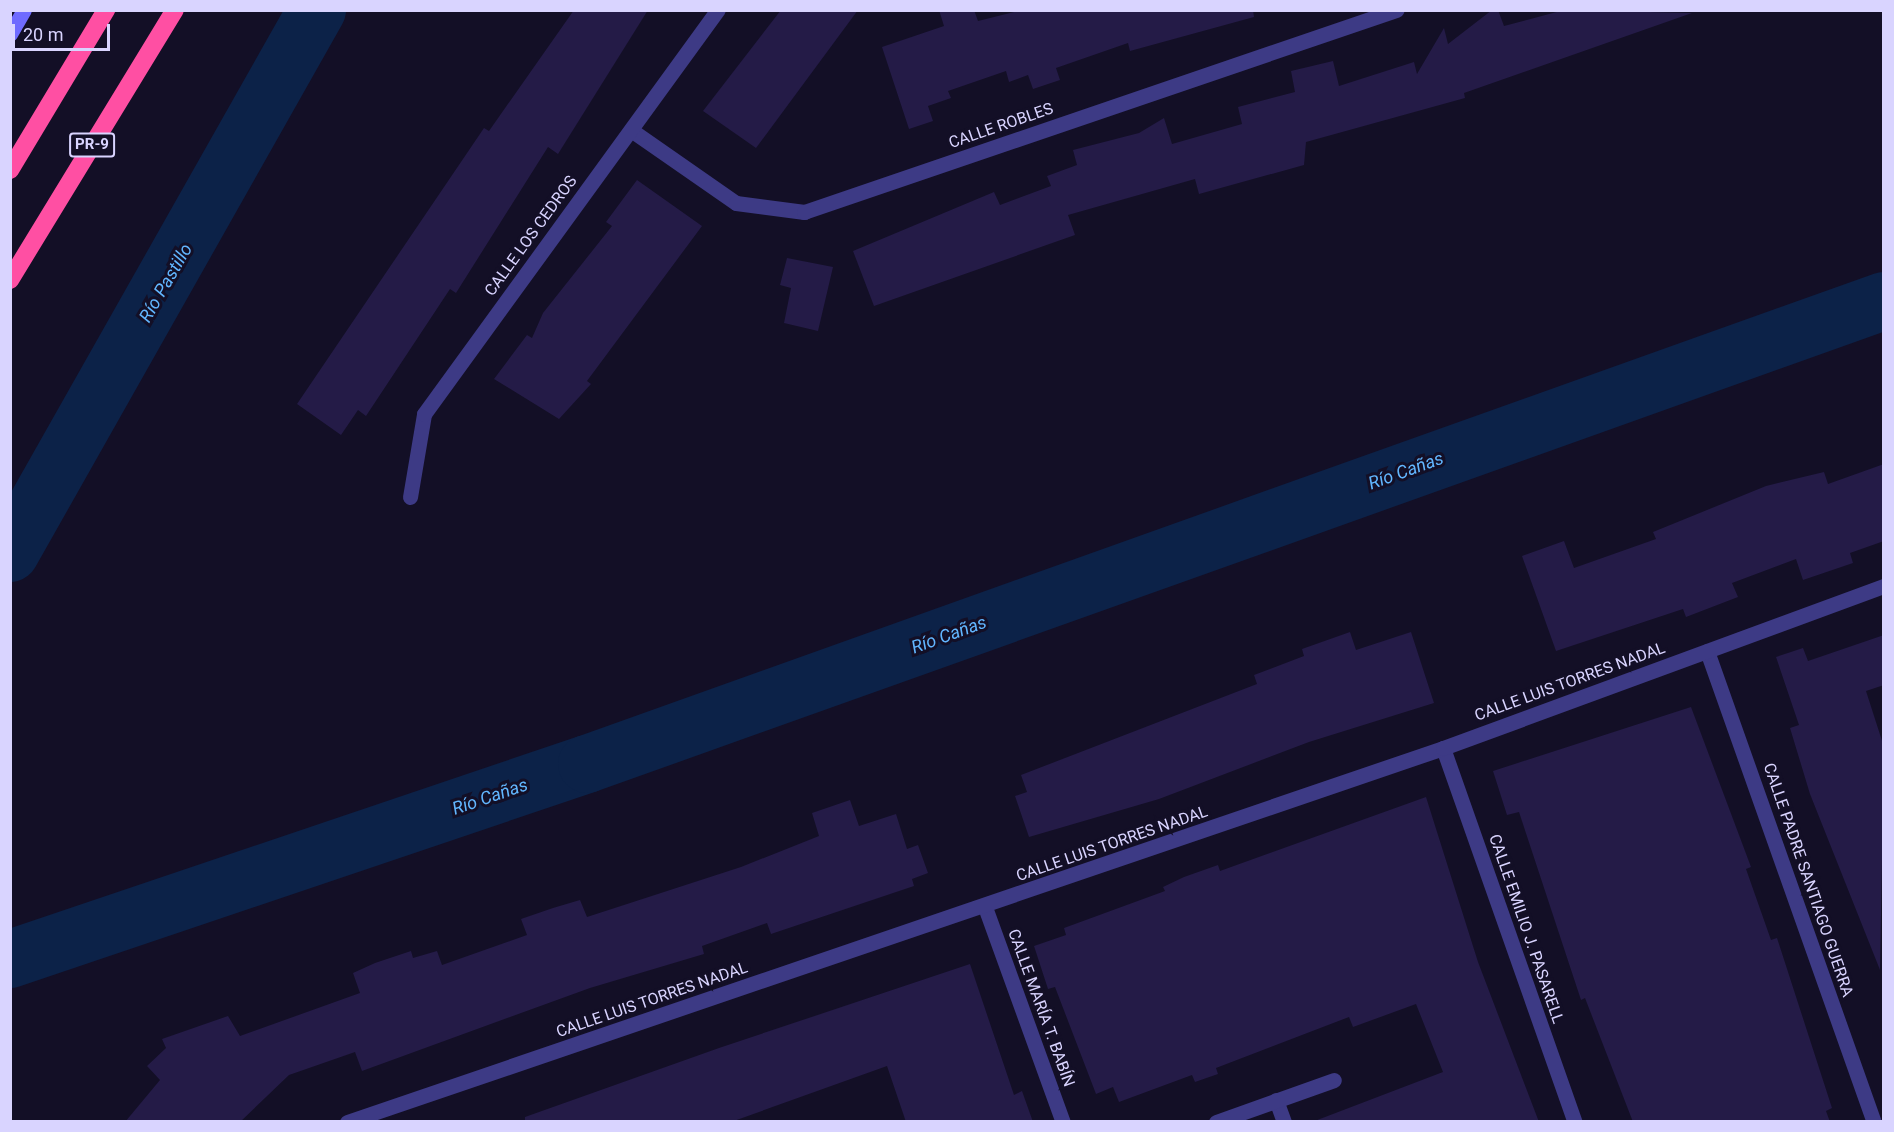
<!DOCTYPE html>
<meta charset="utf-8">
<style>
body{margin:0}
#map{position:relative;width:1894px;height:1132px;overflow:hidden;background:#130f26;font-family:Roboto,sans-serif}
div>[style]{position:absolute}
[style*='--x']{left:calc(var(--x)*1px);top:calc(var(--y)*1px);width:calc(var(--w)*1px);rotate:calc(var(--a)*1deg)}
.river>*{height:58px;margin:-29px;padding:0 29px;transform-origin:29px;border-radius:29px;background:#0c2248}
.building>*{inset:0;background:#241b47}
.street>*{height:15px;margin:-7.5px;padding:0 7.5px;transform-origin:7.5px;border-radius:7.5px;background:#3d3a85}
.secondary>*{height:15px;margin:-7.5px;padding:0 7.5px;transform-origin:7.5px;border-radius:7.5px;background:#6f6bff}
.highway>*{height:18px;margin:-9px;padding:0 9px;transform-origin:9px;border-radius:9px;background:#ff4fa3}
span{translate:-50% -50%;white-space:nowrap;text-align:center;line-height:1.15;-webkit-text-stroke:6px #130f26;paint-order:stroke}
.shield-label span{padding:2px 4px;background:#130f26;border:2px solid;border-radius:4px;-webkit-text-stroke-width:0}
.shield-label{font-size:15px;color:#d9d4ff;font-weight:700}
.street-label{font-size:16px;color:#d9d4ff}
.water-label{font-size:18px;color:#62b6ff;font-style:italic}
.frame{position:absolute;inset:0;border:12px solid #d9d4ff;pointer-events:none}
.scale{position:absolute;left:12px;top:24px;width:98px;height:27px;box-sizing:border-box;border:3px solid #d9d4ff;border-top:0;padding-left:8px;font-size:18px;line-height:21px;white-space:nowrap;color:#d9d4ff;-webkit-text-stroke:4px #130f26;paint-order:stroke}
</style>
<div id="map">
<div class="river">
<div style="--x:10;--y:553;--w:624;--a:-60.52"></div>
<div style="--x:10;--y:959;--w:609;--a:-18.67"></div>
<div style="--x:587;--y:764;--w:1377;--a:-19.65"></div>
</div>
<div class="building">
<div style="clip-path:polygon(574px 10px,648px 10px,558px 154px,548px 147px,456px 293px,450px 289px,366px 416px,358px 410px,341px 435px,297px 404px,484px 128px,489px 131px)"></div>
<div style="clip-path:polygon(781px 10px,858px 10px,756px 148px,703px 111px)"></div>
<div style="clip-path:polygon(939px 10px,974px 10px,978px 21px,1022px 10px,1253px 10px,1254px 17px,1130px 51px,1128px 43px,1056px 68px,1060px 80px,1033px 89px,1028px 75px,1009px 82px,1006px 71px,948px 91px,951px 98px,928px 106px,933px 121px,909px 129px,882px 47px,944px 26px)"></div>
<div style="clip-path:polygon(1492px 10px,1498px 10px,1504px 26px,1564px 10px,1692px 13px,1464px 93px,1465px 98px,1306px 142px,1304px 165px,1199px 194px,1195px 179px,1068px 215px,1075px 235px,874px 306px,853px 251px,994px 192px,1000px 205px,1051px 186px,1047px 176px,1077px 165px,1073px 150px,1139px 133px,1164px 118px,1172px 144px,1242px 124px,1238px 107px,1295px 92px,1291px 71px,1333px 61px,1339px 86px,1414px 62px,1417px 74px,1444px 28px,1448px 44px)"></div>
<div style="clip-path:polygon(637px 180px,702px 226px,587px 381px,591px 384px,559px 419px,494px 379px,527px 335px,532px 338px,543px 313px,612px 226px,606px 222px)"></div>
<div style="clip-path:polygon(787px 258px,833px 267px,818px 331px,784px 323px,791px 288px,780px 285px)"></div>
<div style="clip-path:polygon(1884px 464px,1884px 541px,1850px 553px,1853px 563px,1803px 580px,1796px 559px,1732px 583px,1738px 597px,1686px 617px,1683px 609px,1556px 651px,1522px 556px,1564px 541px,1574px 568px,1656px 539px,1653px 532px,1766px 486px,1824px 472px,1828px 484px)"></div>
<div style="clip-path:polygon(1350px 632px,1356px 650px,1411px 632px,1434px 703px,1309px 742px,1159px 799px,1029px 837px,1015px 796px,1027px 792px,1021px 775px,1257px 684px,1254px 675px,1304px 656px,1302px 649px)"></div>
<div style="clip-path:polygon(1884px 635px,1884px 685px,1866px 691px,1884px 747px,1880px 970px,1810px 794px,1790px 728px,1799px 725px,1776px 657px,1803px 648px,1808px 661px)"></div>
<div style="clip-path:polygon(1691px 707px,1751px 867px,1746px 869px,1771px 940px,1777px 938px,1832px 1108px,1826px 1111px,1830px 1122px,1633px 1122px,1585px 998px,1581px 1000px,1519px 812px,1507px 815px,1493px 771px)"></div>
<div style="clip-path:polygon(1426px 797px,1478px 962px,1539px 1122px,1312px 1122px,1443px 1072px,1416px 1004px,1353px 1027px,1349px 1017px,1216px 1068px,1218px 1074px,1195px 1082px,1192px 1075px,1119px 1102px,1113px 1087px,1096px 1094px,1055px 987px,1048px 989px,1034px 946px,1066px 935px,1064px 928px,1165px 891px,1163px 887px,1184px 877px,1218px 865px,1220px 871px)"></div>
<div style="clip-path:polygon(850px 800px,859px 826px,896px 814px,907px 849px,918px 845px,928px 873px,912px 879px,914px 886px,771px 934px,767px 923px,702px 946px,704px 954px,590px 988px,362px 1071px,355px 1052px,289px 1075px,240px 1122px,125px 1122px,160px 1080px,147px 1066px,166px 1048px,162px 1039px,228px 1016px,240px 1036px,360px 993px,353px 973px,375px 963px,411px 951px,413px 958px,437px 951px,442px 965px,527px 935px,521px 919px,553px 908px,580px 900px,587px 917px,741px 867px,819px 836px,812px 813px)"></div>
<div style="clip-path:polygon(970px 964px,1014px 1095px,1022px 1091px,1033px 1122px,906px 1122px,887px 1066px,731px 1122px,525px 1122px,525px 1117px,719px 1048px)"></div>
</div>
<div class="street">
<div style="--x:631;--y:130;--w:128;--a:34.8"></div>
<div style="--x:736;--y:203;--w:69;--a:7.5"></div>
<div style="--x:804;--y:212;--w:626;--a:-18.84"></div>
<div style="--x:410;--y:497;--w:84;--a:-80.4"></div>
<div style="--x:424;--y:414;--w:500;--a:-54"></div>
<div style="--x:1707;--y:651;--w:500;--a:70.5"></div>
<div style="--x:1443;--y:748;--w:397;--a:70.6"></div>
<div style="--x:985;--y:907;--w:229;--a:70.1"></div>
<div style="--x:1276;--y:1100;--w:23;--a:70"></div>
<div style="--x:347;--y:1122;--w:1158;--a:-18.84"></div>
<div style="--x:1443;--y:748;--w:470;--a:-20.2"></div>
<div style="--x:1216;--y:1122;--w:125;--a:-19.6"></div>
</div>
<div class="secondary">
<div style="--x:10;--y:34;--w:28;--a:-60"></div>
</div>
<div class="highway">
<div style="--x:10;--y:170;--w:187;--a:-59"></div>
<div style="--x:10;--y:280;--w:316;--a:-58.6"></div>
</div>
<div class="shield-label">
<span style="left:92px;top:145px">PR-9</span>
</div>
<div class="street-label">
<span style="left:1001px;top:126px;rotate:-19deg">CALLE ROBLES</span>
<span style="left:531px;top:236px;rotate:-54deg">CALLE LOS CEDROS</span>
<span style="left:1570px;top:682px;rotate:-20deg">CALLE LUIS TORRES NADAL</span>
<span style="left:1112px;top:844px;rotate:-19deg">CALLE LUIS TORRES NADAL</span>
<span style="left:1808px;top:880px;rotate:71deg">CALLE PADRE SANTIAGO GUERRA</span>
<span style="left:1526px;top:929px;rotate:71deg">CALLE EMILIO J. PASARELL</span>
<span style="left:652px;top:1000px;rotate:-19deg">CALLE LUIS TORRES NADAL</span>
<span style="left:1041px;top:1008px;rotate:70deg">CALLE MARÍA T. BABÍN</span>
</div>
<div class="water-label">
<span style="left:166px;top:283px;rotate:-60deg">Río Pastillo</span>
<span style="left:1406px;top:471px;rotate:-20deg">Río Cañas</span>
<span style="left:949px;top:635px;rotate:-20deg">Río Cañas</span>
<span style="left:490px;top:797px;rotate:-19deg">Río Cañas</span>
</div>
<div class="frame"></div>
<div class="scale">20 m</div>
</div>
